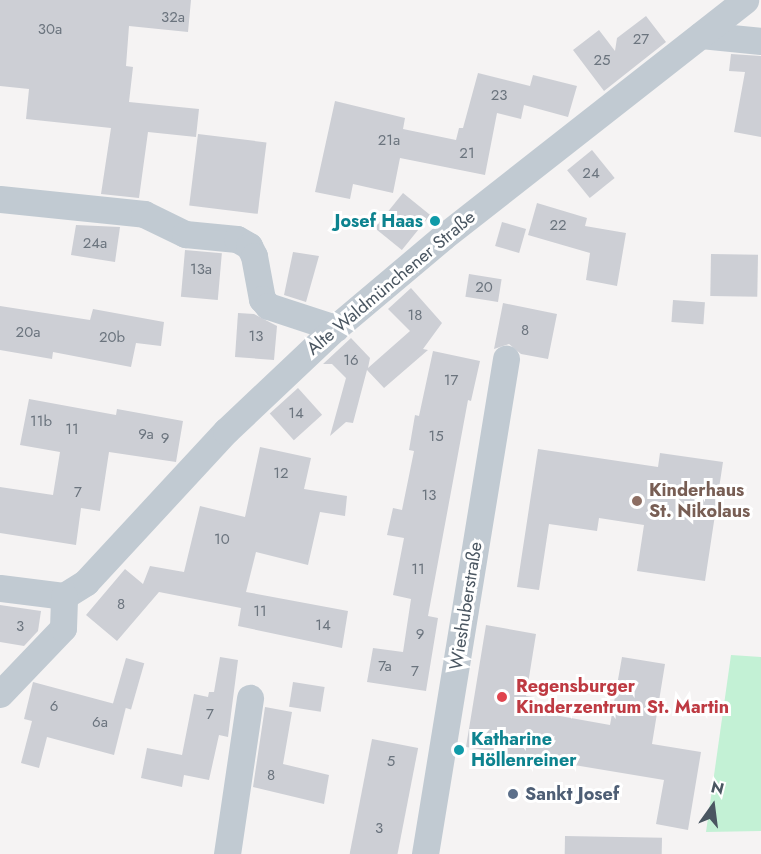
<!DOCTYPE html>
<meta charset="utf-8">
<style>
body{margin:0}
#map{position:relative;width:761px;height:854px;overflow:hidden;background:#f5f3f3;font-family:Jost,sans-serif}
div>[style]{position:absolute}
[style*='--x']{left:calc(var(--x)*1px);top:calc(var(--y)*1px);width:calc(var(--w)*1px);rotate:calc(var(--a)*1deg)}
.green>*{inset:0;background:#c3f1d5}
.building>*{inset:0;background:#cdcfd5;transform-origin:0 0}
.minor>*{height:27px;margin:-13.5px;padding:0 13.5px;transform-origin:13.5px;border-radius:13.5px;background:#c1cad2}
.dots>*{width:16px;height:16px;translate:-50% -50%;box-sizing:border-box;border:3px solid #fff;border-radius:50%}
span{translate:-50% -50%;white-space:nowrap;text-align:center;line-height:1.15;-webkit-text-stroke:6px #fff;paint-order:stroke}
.number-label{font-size:15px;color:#6b747e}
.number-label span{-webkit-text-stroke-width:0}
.culture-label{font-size:18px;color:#0d838f;font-weight:700}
.right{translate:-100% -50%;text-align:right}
.left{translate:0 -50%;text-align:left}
.street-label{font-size:18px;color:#4a5661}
.education-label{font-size:18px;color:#785e54;font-weight:700}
.health-label{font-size:18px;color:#be3a42;font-weight:700}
.service-label{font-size:18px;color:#4e5e75;font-weight:700}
.north{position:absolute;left:683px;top:776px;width:60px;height:60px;-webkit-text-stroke:4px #fff;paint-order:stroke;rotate:14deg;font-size:16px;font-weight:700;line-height:24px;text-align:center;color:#4a5661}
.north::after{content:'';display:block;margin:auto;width:21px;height:27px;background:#4a5661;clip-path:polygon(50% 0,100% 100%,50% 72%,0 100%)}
</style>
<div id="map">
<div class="green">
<div style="clip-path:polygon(731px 655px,761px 657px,761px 831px,706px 832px)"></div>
</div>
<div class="building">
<div style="clip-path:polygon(0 0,191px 0,188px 32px,129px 26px,126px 66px,133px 67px,129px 102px,199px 109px,196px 137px,148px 132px,139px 198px,101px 194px,111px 128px,26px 119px,29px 89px,0 86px)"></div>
<div style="clip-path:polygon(646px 16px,666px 42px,604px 91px,573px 50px,599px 30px,615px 51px,617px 38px)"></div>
<div style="clip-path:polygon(731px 54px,761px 56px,761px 137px,734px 132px,745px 72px,729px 71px)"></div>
<div style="clip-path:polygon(478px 73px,530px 86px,533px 75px,577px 86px,568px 117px,524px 105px,521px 119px,497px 113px,485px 175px,400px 158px,393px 193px,353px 184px,350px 199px,315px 192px,335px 101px,405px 118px,403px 129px,456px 140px,459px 128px,463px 128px)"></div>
<div style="left:198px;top:134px;width:69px;height:72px;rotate:7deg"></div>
<div style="left:592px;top:150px;width:36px;height:32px;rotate:51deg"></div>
<div style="left:403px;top:193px;width:35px;height:45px;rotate:39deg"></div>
<div style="clip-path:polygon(537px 203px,587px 218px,585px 226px,626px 233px,617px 286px,586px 280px,590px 253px,528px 235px)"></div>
<div style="left:502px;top:222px;width:25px;height:25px;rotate:16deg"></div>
<div style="clip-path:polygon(76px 225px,120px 227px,115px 262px,71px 255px)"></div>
<div style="left:185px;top:250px;width:37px;height:47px;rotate:5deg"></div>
<div style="clip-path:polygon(293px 252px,319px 256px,306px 302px,284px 295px)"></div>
<div style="left:711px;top:254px;width:47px;height:42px;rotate:1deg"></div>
<div style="left:469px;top:274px;width:33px;height:23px;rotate:9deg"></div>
<div style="clip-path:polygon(411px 288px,442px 323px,423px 349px,428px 350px,384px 388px,367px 370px,353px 423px,346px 422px,330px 436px,346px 378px,332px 364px,323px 364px,351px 338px,370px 358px,368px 368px,410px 331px,388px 309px)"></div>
<div style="left:673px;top:300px;width:32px;height:22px;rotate:4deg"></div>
<div style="clip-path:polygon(503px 303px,557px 314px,548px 359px,521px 354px,509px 344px,494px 349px)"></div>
<div style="clip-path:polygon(0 306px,90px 320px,93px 309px,164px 322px,161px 346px,136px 343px,131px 367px,53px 352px,52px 359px,0 350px)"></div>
<div style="clip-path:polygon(238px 313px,254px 314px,277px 326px,274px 360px,235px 357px)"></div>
<div style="clip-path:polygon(433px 351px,480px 361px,471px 401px,468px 400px,428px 616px,438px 618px,426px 691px,367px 682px,373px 648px,403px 652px,411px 599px,393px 595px,404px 538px,387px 535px,393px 508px,402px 510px,414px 451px,409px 450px,415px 415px,419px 416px)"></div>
<div style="left:298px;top:388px;width:36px;height:38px;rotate:48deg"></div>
<div style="clip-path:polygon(29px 399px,116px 415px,117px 409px,183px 421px,176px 462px,109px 452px,100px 511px,81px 508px,76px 545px,0 533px,0 487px,53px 495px,60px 452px,20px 445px)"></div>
<div style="clip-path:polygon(260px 447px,311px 458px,304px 489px,347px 496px,345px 516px,320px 512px,308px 565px,256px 552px,246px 592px,348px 611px,342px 648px,238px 626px,241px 608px,159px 592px,117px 641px,86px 615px,125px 569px,143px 584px,150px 566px,184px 572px,200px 506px,245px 517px)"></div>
<div style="clip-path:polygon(538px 449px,658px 467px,660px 453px,723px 462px,705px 581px,637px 571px,644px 525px,599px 518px,597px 531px,549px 524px,539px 590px,517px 587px)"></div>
<div style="clip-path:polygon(0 605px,41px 611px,38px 631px,24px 646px,0 642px)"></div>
<div style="clip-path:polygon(486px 625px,536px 634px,526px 696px,534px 697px,532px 711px,610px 725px,622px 657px,665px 664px,652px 744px,701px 752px,688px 830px,656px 824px,664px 780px,466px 747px)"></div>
<div style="clip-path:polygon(220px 657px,238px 660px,228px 737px,219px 735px,209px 780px,184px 775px,182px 787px,141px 778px,147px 748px,182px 755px,194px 694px,208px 697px,209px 692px,214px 692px)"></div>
<div style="left:126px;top:658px;width:19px;height:48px;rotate:16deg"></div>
<div style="clip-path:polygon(33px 682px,126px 707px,114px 755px,47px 737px,39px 768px,21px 763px,32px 721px,24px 719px)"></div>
<div style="left:293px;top:682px;width:32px;height:25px;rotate:9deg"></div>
<div style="clip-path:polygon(265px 707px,292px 712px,283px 764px,329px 775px,324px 804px,253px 787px)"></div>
<div style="left:372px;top:739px;width:47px;height:117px;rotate:11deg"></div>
<div style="left:565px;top:836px;width:97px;height:18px;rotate:1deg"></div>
</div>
<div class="minor">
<div style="--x:701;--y:35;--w:60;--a:5.7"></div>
<div style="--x:0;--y:199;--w:145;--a:5.9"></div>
<div style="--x:144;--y:214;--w:46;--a:26"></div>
<div style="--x:185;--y:234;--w:52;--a:5.5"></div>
<div style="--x:237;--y:239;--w:14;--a:30"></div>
<div style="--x:249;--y:246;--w:11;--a:63"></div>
<div style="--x:254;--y:256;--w:44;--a:79.5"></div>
<div style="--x:262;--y:299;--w:9;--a:49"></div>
<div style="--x:268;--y:306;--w:71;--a:18.2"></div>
<div style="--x:0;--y:588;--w:64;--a:7.1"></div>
<div style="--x:64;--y:596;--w:26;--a:-32"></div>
<div style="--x:86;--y:582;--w:206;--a:-47.2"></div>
<div style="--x:226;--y:431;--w:150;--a:-43.4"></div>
<div style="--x:335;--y:328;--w:141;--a:-40.1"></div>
<div style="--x:443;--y:237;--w:384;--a:-38.1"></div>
<div style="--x:0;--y:694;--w:91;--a:-46.3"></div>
<div style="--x:63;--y:628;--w:32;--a:-88"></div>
<div style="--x:227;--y:854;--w:158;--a:-81.6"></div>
<div style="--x:425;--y:854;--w:502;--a:-80.71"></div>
</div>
<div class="dots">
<div style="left:435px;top:221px;background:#0f9aa8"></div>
<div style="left:637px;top:501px;background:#8d6e63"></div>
<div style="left:502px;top:697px;background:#e0444e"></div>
<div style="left:459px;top:750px;background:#0f9aa8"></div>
<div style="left:513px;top:794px;background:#5c6f8a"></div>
</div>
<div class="number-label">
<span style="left:173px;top:18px">32a</span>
<span style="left:50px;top:30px">30a</span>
<span style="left:641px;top:40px">27</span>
<span style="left:602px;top:61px">25</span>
<span style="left:499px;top:96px">23</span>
<span style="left:389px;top:141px">21a</span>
<span style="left:467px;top:154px">21</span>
<span style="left:591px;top:174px">24</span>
<span style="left:558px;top:226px">22</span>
<span style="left:95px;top:244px">24a</span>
<span style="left:201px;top:270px">13a</span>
<span style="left:484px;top:288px">20</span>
<span style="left:415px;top:316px">18</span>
<span style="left:525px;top:331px">8</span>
<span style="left:28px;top:333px">20a</span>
<span style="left:256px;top:337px">13</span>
<span style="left:112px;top:338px">20b</span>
<span style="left:351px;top:361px">16</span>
<span style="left:451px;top:381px">17</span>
<span style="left:296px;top:414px">14</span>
<span style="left:41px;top:422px">11b</span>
<span style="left:72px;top:430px">11</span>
<span style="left:146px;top:435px">9a</span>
<span style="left:436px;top:437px">15</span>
<span style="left:165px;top:439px">9</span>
<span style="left:281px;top:474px">12</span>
<span style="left:78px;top:493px">7</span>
<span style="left:429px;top:496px">13</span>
<span style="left:222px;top:540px">10</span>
<span style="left:418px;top:570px">11</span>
<span style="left:121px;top:605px">8</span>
<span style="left:260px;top:612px">11</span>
<span style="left:323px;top:626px">14</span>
<span style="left:20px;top:627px">3</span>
<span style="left:420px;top:635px">9</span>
<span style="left:385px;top:667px">7a</span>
<span style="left:415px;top:672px">7</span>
<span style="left:54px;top:707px">6</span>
<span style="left:210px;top:715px">7</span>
<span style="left:100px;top:723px">6a</span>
<span style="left:391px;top:762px">5</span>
<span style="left:271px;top:776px">8</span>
<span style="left:379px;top:829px">3</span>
</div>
<div class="culture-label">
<span class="right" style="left:423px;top:221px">Josef Haas</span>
<span class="left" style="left:471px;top:750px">Katharine<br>Höllenreiner</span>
</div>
<div class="street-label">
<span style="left:391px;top:283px;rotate:-40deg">Alte Waldmünchener Straße</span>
<span style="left:466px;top:606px;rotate:-81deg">Wieshuberstraße</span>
</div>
<div class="education-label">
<span class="left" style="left:649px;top:501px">Kinderhaus<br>St. Nikolaus</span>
</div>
<div class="health-label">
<span class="left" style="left:516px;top:697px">Regensburger<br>Kinderzentrum St. Martin</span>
</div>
<div class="service-label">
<span class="left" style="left:525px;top:794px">Sankt Josef</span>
</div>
<div class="north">N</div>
</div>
